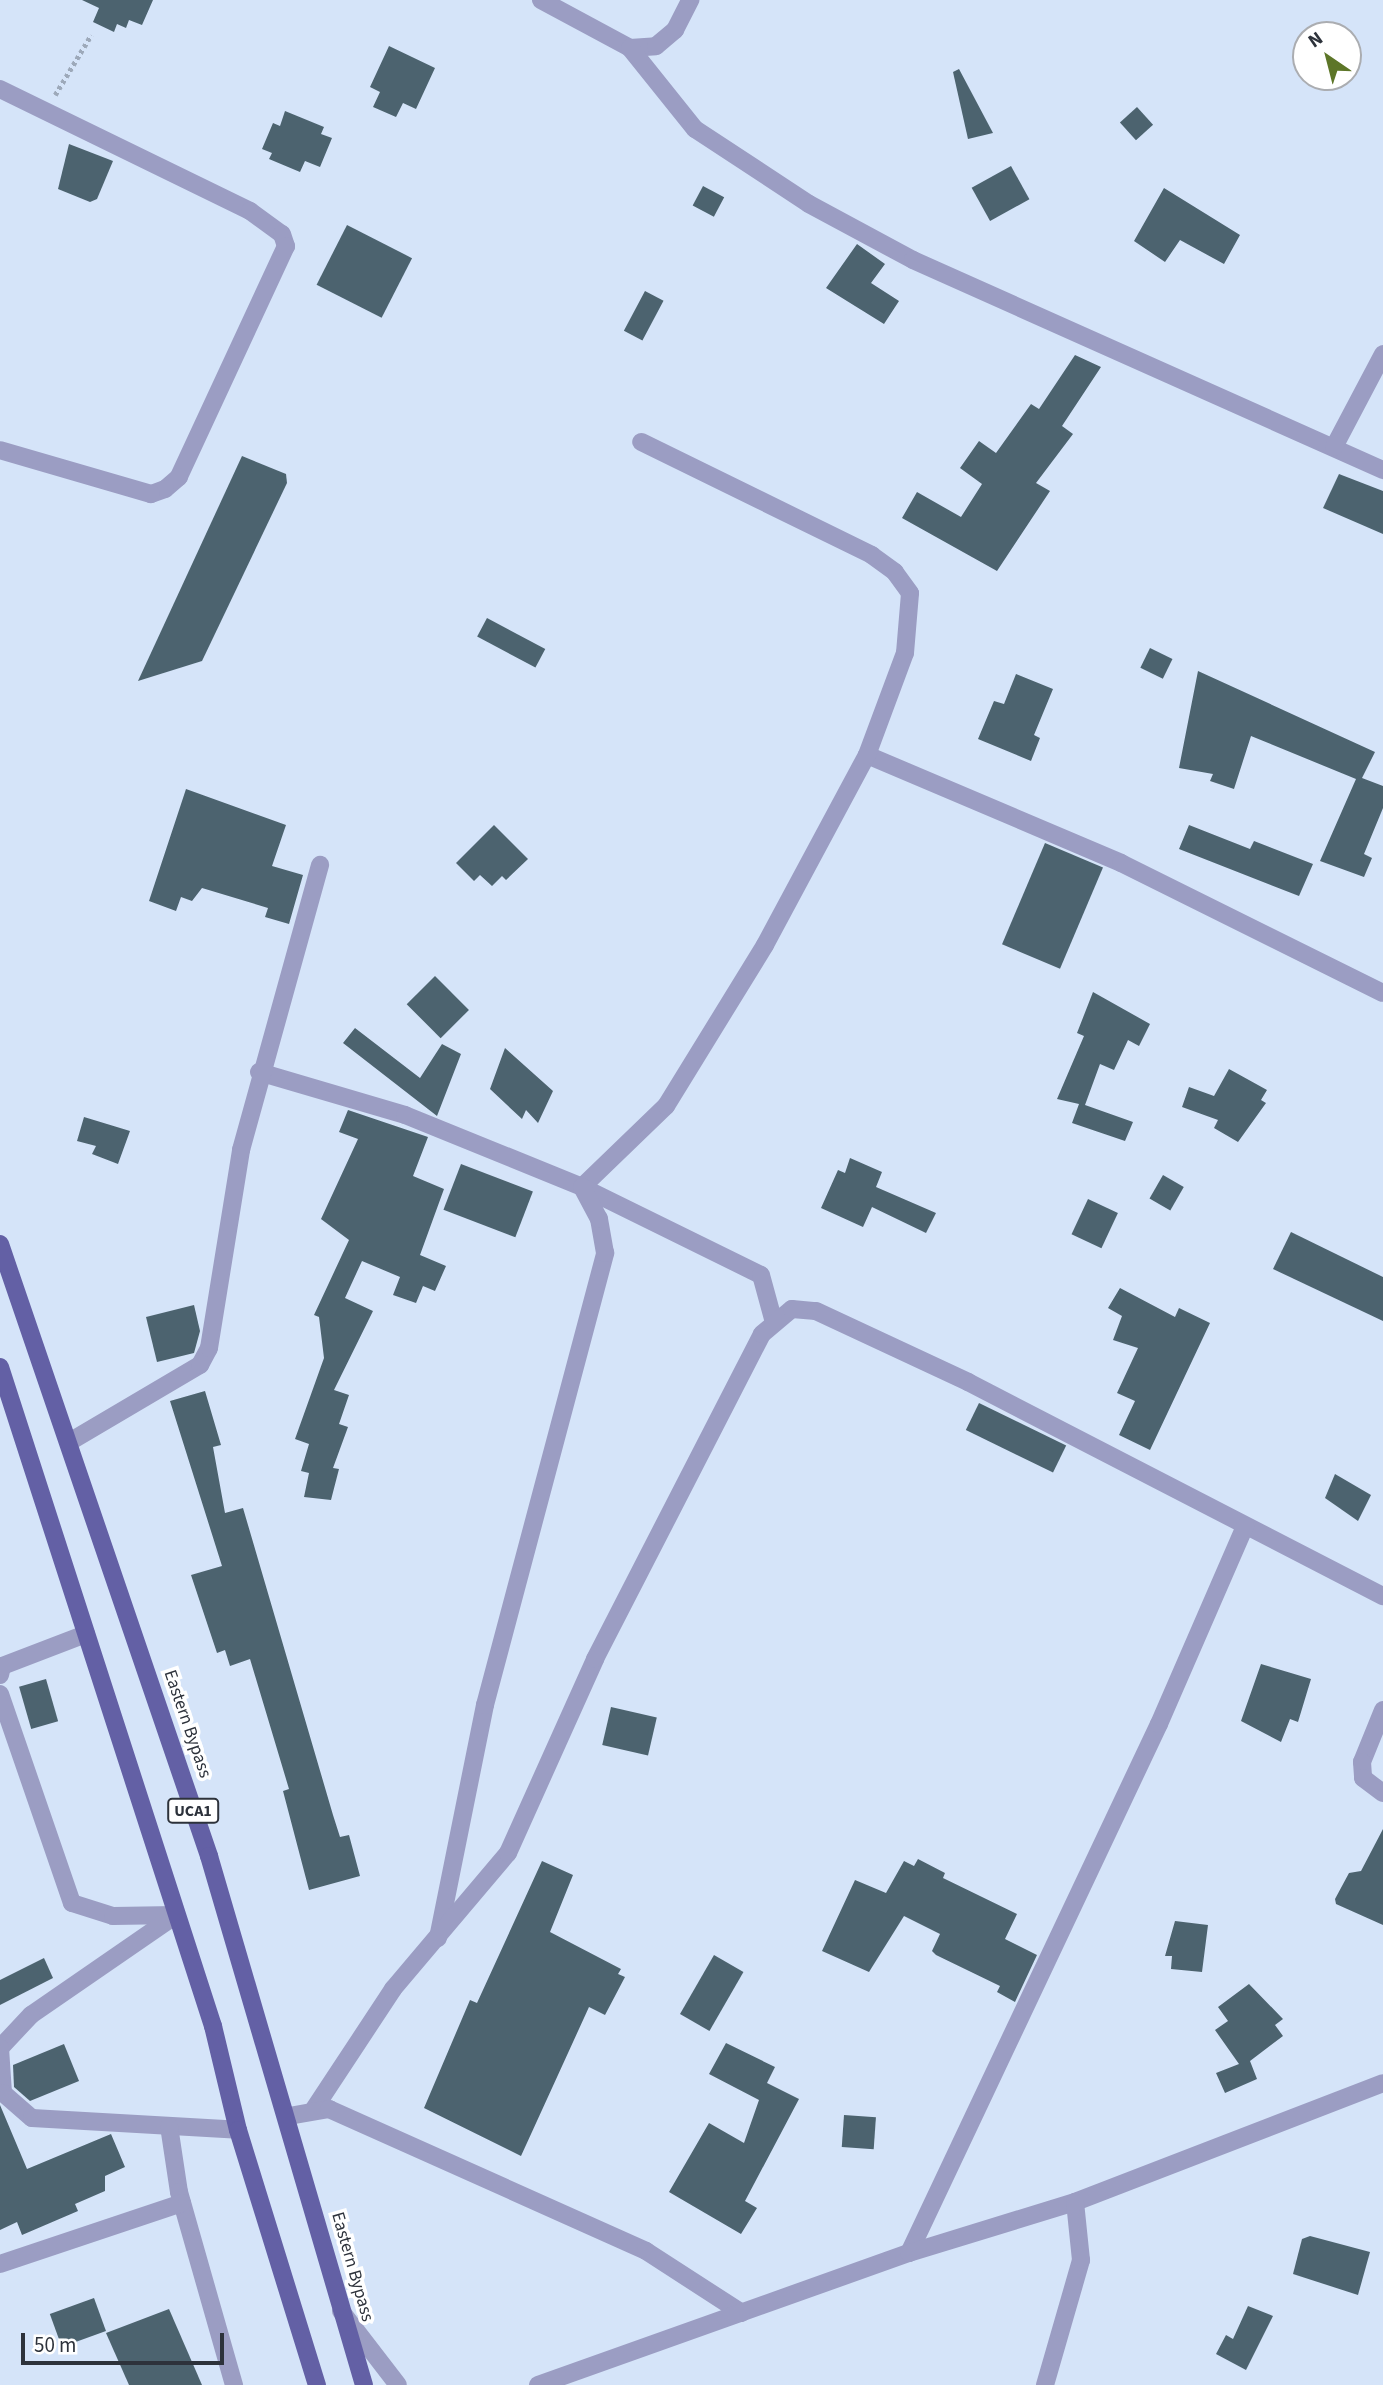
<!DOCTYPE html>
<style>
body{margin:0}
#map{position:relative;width:1383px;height:2385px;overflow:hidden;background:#d5e4f9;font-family:"Source Sans 3",sans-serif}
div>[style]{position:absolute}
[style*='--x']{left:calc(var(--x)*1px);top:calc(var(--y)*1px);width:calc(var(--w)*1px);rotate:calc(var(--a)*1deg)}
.building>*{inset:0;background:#4c636f;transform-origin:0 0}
.path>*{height:4.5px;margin-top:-2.25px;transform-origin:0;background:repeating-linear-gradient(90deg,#9da9ba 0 3.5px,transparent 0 7px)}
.minor>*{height:18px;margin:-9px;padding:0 9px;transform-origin:9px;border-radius:9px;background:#9b9dc3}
.major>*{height:18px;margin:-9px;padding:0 9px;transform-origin:9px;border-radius:9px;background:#6360a5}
span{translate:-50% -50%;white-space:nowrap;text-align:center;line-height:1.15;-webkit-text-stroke:7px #fff;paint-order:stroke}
.shield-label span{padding:2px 5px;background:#fff;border:2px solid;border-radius:5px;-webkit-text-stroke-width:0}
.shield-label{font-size:16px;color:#2d323b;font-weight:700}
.street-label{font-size:18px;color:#2d323b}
.north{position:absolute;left:1292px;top:21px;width:70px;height:70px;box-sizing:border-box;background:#fff;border:2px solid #abadb1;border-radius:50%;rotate:325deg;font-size:19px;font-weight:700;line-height:28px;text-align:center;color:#2d323b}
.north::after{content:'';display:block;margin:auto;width:24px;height:32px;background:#5d7628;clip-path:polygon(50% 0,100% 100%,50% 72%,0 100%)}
.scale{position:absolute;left:21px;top:2333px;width:203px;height:32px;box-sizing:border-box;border:4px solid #2d323b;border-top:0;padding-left:9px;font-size:21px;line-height:24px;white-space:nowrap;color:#2d323b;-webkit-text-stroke:5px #fff;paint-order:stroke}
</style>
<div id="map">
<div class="building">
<div style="clip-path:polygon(82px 0,153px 0,142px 25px,129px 20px,126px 28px,117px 24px,114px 32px,93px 22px,99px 8px)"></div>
<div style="clip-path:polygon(389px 46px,435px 68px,416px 109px,403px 103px,396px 117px,373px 107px,380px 92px,370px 87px)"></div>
<div style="clip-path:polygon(959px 69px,993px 133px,968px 139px,953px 72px)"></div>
<div style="left:1137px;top:107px;width:24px;height:23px;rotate:48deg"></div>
<div style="clip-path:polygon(285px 111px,324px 127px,321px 134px,332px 138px,320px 167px,305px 161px,300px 172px,269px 159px,272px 153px,262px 149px,273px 123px,280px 126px)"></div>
<div style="clip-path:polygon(69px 144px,113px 161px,97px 199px,90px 202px,58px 189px)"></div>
<div style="left:1011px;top:166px;width:38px;height:45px;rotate:61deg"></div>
<div style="left:703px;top:186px;width:24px;height:22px;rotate:28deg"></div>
<div style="clip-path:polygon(1164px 188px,1240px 235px,1224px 264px,1180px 240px,1165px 262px,1134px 241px)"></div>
<div style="left:347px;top:225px;width:73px;height:67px;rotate:27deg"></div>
<div style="clip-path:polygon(857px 244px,885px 264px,871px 283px,899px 301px,884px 324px,826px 288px)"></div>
<div style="left:645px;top:291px;width:21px;height:45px;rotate:28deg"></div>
<div style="clip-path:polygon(1075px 355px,1101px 367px,1062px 426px,1073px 434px,1036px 483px,1050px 491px,997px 571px,902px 518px,917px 492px,961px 517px,982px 484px,960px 468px,979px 441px,996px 453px,1031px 404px,1039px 409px)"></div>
<div style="clip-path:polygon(242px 456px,286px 474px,287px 483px,202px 661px,138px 681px)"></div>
<div style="clip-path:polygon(1339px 474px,1383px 491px,1383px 534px,1323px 508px)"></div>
<div style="left:487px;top:618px;width:66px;height:21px;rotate:28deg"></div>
<div style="left:1150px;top:648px;width:25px;height:22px;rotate:26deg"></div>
<div style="clip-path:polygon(1198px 671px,1375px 752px,1362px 778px,1383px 786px,1383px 808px,1364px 854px,1372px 858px,1364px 877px,1320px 861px,1356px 779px,1251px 736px,1234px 789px,1210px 781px,1213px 774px,1179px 768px)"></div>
<div style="clip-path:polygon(1016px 674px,1053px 689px,1034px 735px,1040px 738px,1031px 761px,978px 739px,994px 701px,1004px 704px)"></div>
<div style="clip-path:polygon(186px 789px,286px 825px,272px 866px,303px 875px,289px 924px,265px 917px,268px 908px,202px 888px,192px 901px,181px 897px,176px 911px,149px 901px)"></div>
<div style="clip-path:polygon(494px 825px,528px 859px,506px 880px,502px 876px,492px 886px,480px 875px,474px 881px,456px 863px)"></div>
<div style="clip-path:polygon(1189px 825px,1250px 849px,1254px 841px,1313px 864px,1299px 896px,1179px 849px)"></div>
<div style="left:1045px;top:843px;width:63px;height:110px;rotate:23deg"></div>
<div style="left:435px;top:976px;width:48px;height:40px;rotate:45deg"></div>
<div style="clip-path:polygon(1093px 992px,1150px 1024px,1139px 1046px,1128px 1040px,1114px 1070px,1100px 1064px,1085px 1105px,1133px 1122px,1125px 1141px,1072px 1123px,1079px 1104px,1057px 1099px,1084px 1036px,1077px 1033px)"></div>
<div style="clip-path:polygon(355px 1028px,420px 1078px,442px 1044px,461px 1054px,437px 1116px,343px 1043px)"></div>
<div style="clip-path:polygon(505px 1048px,553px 1091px,538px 1123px,526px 1110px,522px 1119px,490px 1089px)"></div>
<div style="clip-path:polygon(1229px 1069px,1267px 1090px,1261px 1100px,1266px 1103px,1238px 1142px,1214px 1128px,1218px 1120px,1182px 1107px,1189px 1087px,1214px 1096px)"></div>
<div style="clip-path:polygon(348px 1110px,428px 1137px,413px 1176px,444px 1189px,420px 1255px,446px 1266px,435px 1291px,423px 1286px,416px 1303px,393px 1295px,400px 1277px,362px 1261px,345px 1298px,373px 1311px,334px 1390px,349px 1395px,339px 1424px,348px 1427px,333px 1468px,339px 1469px,331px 1500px,304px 1497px,309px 1473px,301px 1471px,309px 1444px,295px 1439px,324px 1358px,319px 1317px,314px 1315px,349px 1240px,321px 1219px,358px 1139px,339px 1132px)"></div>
<div style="clip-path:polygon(84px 1117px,130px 1131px,118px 1164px,92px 1154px,96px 1146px,77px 1141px)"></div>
<div style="clip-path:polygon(850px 1158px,882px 1172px,876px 1187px,936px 1213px,926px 1233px,872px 1207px,863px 1227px,821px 1208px,838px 1170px,845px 1173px)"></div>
<div style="left:461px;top:1164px;width:77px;height:49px;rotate:21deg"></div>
<div style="left:1163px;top:1175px;width:24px;height:27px;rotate:30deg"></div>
<div style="left:1088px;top:1199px;width:33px;height:39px;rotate:25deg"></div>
<div style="clip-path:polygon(1291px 1232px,1383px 1277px,1383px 1321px,1273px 1269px)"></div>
<div style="clip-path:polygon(1120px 1288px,1175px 1317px,1179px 1308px,1210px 1323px,1150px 1450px,1119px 1435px,1135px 1401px,1117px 1393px,1138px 1348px,1113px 1340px,1122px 1316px,1108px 1308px)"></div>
<div style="clip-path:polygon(194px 1305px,200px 1331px,194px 1353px,157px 1362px,146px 1317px)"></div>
<div style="clip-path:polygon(205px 1391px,221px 1445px,213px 1447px,225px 1513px,243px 1508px,333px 1815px,340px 1837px,349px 1835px,360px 1876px,309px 1890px,283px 1791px,289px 1789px,250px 1659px,230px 1666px,225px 1650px,217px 1653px,191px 1575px,222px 1566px,170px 1401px)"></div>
<div style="left:979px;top:1403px;width:97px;height:30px;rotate:26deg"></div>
<div style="clip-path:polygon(1335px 1474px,1371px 1495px,1358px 1521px,1325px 1498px)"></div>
<div style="clip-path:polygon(1261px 1664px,1311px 1679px,1298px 1722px,1290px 1719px,1281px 1742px,1241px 1721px)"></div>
<div style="left:46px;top:1679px;width:44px;height:28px;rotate:74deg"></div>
<div style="left:611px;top:1707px;width:47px;height:39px;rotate:13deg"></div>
<div style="clip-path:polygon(1383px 1829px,1383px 1925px,1336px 1904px,1335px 1899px,1349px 1873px,1361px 1871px)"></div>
<div style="clip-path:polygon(918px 1859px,945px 1873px,943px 1878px,1017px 1914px,1005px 1939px,1037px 1955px,1015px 2002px,997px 1992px,1000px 1986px,936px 1955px,932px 1951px,940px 1934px,904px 1916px,869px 1972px,822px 1951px,855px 1880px,886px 1893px,904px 1861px,914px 1866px)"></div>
<div style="clip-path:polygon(542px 1861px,573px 1875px,550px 1932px,621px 1969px,618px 1974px,625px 1977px,605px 2015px,589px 2007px,521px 2156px,424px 2108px,470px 2000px,477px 2003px)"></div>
<div style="clip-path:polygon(1175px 1921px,1208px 1925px,1202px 1972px,1171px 1969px,1172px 1956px,1165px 1956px)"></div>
<div style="left:714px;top:1955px;width:34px;height:68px;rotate:30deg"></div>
<div style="clip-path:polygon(44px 1958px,53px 1978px,0 2005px,0 1980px)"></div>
<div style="clip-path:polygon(1249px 1984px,1283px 2019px,1275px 2025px,1283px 2036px,1250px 2061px,1257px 2079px,1225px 2093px,1216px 2073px,1239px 2064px,1215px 2030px,1228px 2021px,1218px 2007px)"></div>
<div style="clip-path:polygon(726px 2043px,775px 2067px,767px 2083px,799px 2099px,745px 2201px,757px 2208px,741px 2234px,669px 2192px,709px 2123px,744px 2143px,759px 2100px,709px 2074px)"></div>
<div style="clip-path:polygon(64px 2044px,79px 2081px,30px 2101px,14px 2087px,13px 2065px)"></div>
<div style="clip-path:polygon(0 2105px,27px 2169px,111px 2134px,125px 2167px,105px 2176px,105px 2191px,75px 2204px,78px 2211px,22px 2235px,17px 2222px,0 2230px)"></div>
<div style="left:844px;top:2115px;width:32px;height:32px;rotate:4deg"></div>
<div style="clip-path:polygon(1310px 2236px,1370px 2252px,1358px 2295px,1293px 2274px,1302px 2239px)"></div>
<div style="left:94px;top:2298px;width:35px;height:47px;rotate:70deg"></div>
<div style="clip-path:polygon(1248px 2306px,1273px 2316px,1246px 2370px,1216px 2354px,1226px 2335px,1233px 2339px)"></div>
<div style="clip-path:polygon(169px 2309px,202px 2385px,129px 2385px,106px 2333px)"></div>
</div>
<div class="path">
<div style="--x:55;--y:95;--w:70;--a:-59"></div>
</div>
<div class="minor">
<div style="--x:541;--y:0;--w:101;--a:28.3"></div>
<div style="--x:630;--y:48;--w:26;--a:-4"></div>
<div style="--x:656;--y:46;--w:25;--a:-40"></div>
<div style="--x:675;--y:30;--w:34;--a:-63"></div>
<div style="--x:630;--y:48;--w:104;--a:51.3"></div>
<div style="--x:695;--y:129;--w:136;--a:33.3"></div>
<div style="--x:809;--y:204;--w:118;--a:28.3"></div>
<div style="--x:913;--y:260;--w:515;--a:24.08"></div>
<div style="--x:0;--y:89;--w:278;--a:26"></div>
<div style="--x:250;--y:211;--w:39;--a:36"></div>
<div style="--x:282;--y:234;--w:13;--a:72"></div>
<div style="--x:286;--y:246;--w:255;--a:114.9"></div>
<div style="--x:179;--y:477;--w:18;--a:139"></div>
<div style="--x:165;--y:489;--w:15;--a:160"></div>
<div style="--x:151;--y:494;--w:157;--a:-163.8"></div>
<div style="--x:1334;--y:447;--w:105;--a:-62.2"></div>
<div style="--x:867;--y:755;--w:276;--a:23"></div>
<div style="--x:1121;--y:863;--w:292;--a:26.4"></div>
<div style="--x:259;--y:1072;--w:152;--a:16.4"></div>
<div style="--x:405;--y:1115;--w:191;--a:22.1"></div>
<div style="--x:582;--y:1187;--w:117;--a:-44"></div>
<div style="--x:666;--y:1106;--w:189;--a:-58.4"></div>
<div style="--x:765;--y:945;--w:216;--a:-61.8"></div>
<div style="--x:867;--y:755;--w:109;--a:-69.6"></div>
<div style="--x:905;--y:653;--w:60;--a:-85.2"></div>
<div style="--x:910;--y:593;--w:26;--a:-126"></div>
<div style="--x:895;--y:572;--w:29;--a:-144"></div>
<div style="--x:872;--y:555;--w:257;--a:-153.9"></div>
<div style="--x:582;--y:1187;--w:199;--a:26.2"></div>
<div style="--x:761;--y:1275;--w:46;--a:74.7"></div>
<div style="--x:71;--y:1441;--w:150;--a:-30.5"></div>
<div style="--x:200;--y:1365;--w:19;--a:-62"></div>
<div style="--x:209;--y:1348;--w:201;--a:-80.8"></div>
<div style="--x:241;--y:1150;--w:296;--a:-74.5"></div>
<div style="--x:0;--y:1675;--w:9;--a:-77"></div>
<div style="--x:2;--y:1666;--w:90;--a:-20.9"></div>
<div style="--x:0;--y:1694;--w:221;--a:71"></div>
<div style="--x:72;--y:1903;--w:43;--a:17.6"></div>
<div style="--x:113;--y:1916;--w:63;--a:-0.9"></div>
<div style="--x:1383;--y:1710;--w:56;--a:112"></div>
<div style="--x:1362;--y:1762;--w:16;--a:86"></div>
<div style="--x:1363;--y:1778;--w:25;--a:37"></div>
<div style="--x:176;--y:1915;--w:176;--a:145.4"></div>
<div style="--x:31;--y:2015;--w:45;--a:133.2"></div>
<div style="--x:0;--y:2048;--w:45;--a:86.2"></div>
<div style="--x:3;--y:2093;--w:38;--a:41"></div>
<div style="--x:32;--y:2118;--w:206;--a:3.3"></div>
<div style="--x:438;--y:1938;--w:238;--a:-78.6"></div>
<div style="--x:485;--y:1705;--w:468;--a:-75.1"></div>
<div style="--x:605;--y:1253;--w:35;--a:-100"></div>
<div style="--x:599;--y:1219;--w:36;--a:-118"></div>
<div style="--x:314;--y:2109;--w:144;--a:-56.6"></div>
<div style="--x:393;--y:1989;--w:178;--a:-49.8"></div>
<div style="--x:508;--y:1853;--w:213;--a:-65.8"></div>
<div style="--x:595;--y:1659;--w:365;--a:-62.8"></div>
<div style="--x:762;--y:1334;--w:39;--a:-40"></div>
<div style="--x:792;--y:1309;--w:24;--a:5"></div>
<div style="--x:816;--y:1311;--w:168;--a:25"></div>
<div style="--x:968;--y:1382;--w:467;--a:27.3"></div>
<div style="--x:289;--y:2116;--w:41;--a:-9.9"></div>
<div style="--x:329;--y:2109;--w:347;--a:24.1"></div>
<div style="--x:646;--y:2251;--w:114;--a:32.9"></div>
<div style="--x:169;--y:2126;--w:67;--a:81.4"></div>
<div style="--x:179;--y:2192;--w:201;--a:74.1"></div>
<div style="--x:909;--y:2253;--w:585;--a:-64.71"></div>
<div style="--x:1159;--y:1724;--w:216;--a:-66.5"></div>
<div style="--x:0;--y:2264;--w:192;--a:-18.5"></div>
<div style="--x:341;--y:2311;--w:93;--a:52.4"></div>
<div style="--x:538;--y:2385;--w:394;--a:-19.6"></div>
<div style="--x:909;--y:2253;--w:174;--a:-17.1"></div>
<div style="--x:1075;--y:2202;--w:330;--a:-21.1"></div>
<div style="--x:1045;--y:2385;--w:130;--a:-73.9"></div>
<div style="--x:1081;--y:2260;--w:58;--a:-95.9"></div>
</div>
<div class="major">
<div style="--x:0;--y:1244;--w:647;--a:71.14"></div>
<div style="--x:209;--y:1856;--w:551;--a:73.67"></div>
<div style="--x:0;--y:1367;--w:693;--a:72.09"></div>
<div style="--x:213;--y:2026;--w:107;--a:76.5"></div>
<div style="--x:238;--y:2130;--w:267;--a:72.8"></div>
</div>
<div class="shield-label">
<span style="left:193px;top:1811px">UCA1</span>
</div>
<div class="street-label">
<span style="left:187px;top:1724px;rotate:71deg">Eastern Bypass</span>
<span style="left:352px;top:2267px;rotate:74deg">Eastern Bypass</span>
</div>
<div class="north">N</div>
<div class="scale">50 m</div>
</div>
